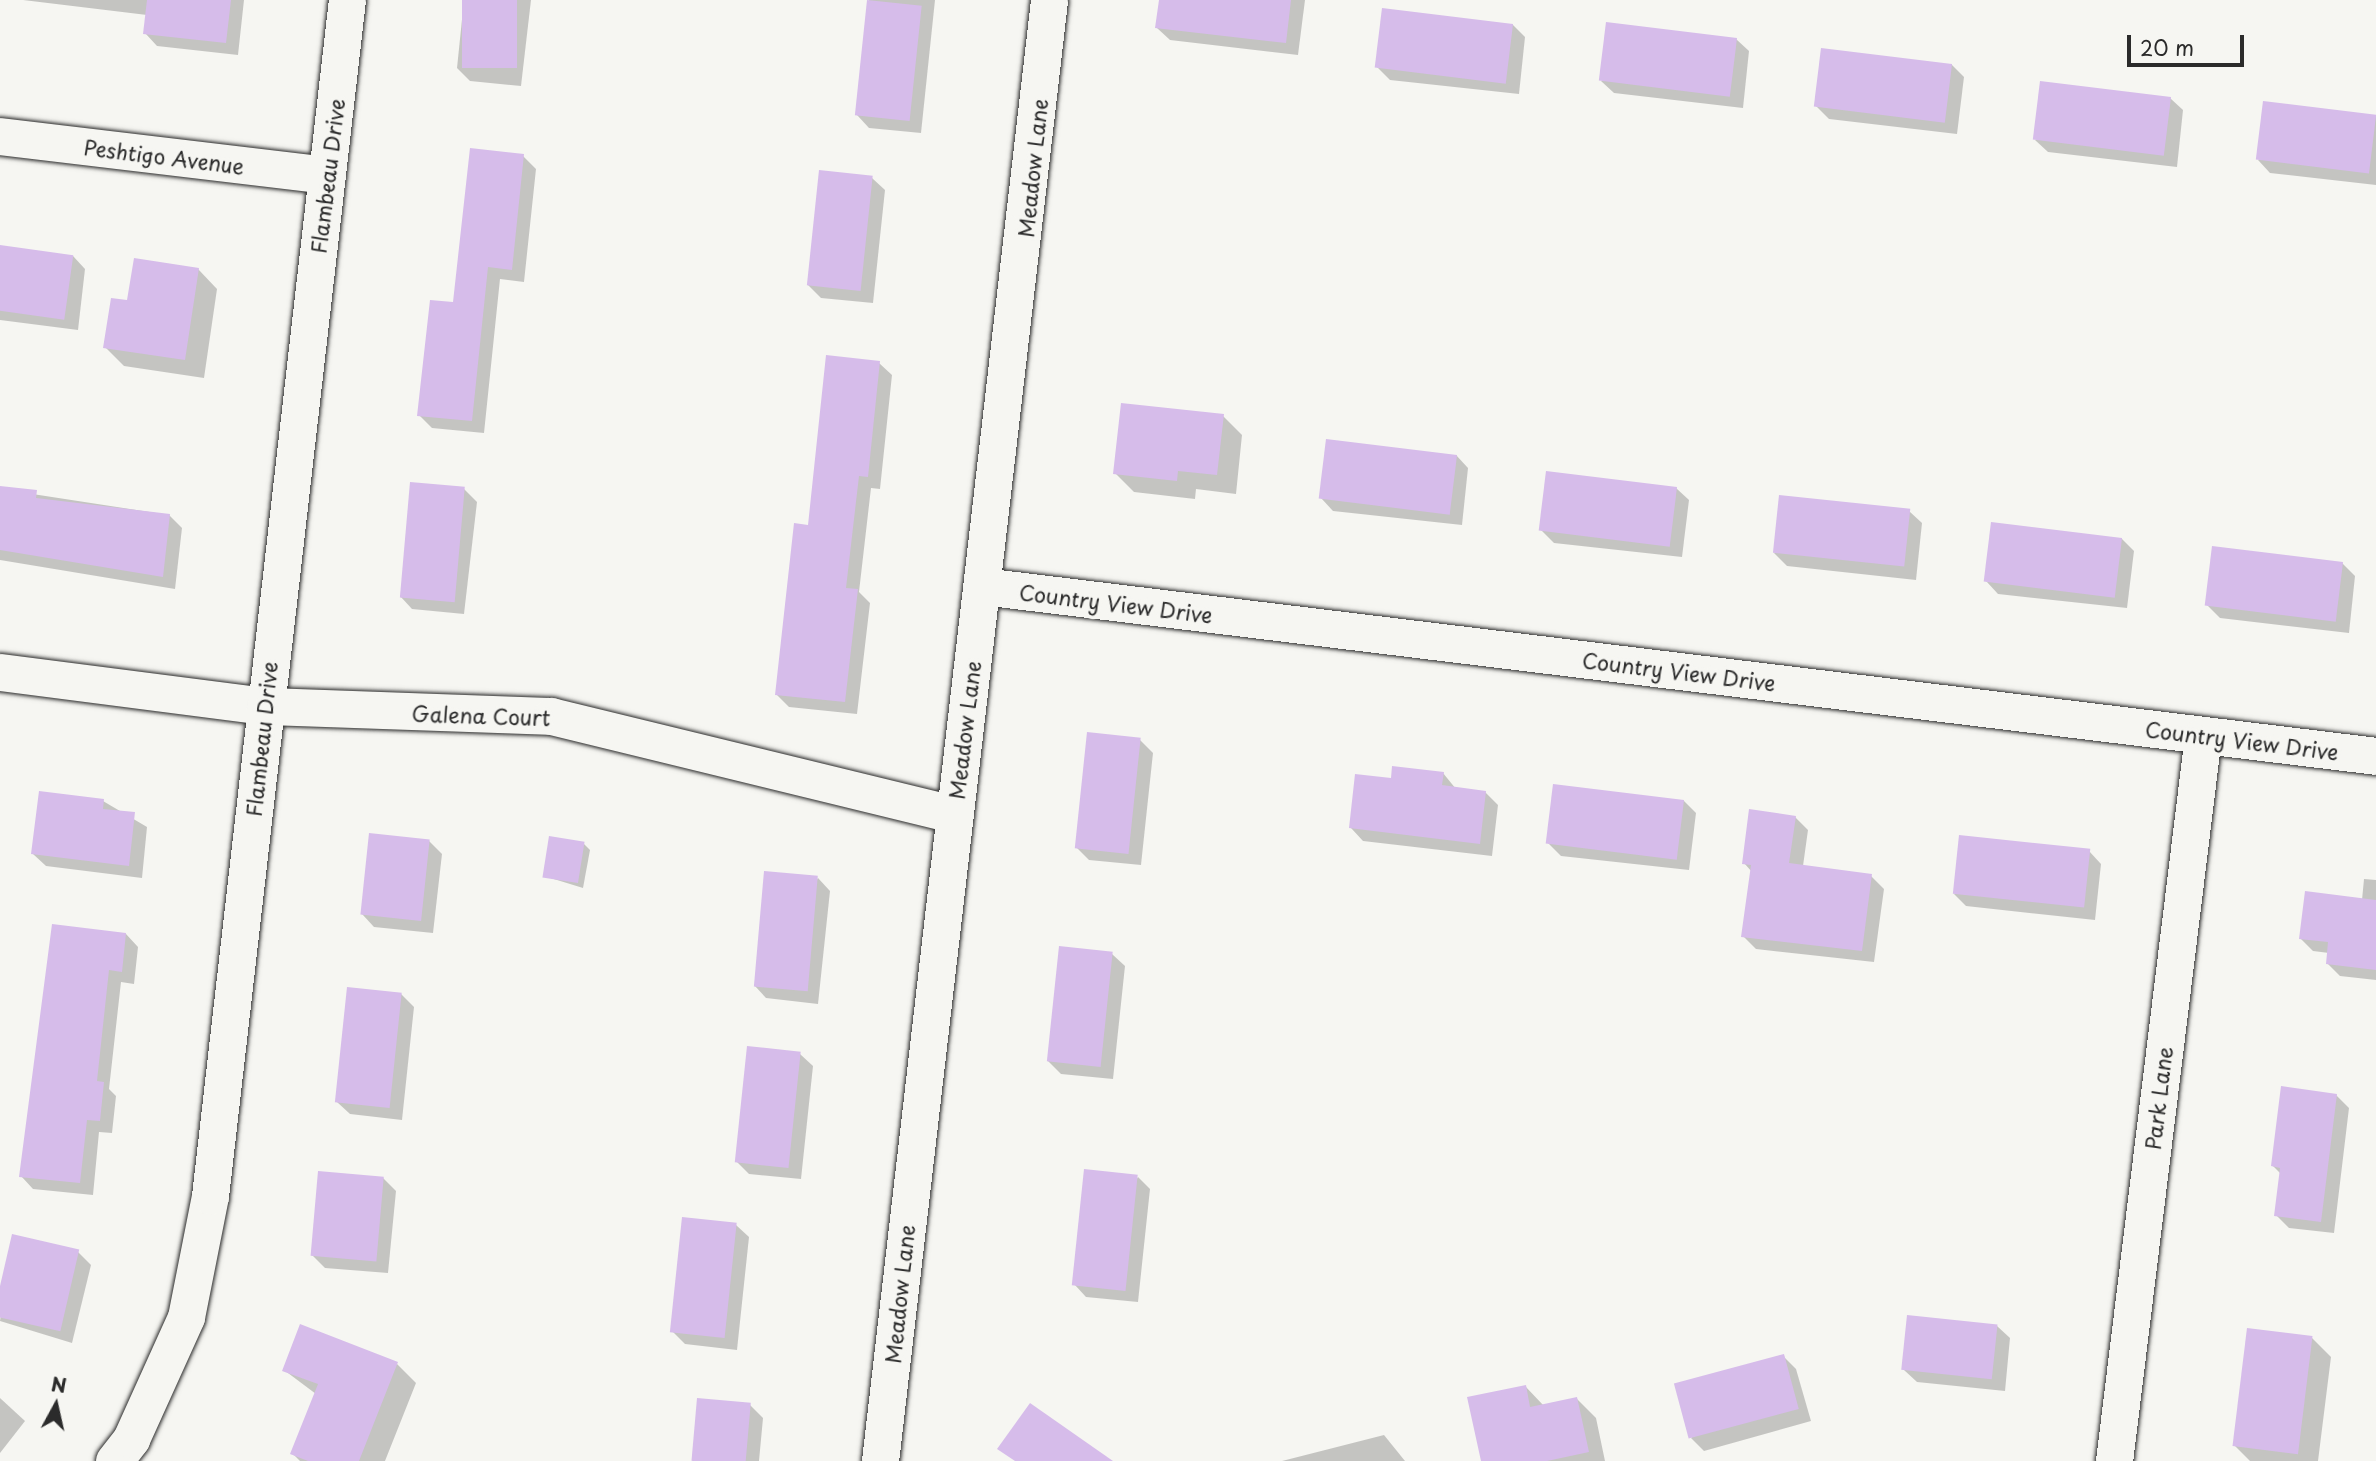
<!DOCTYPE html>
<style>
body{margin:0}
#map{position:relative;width:2376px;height:1461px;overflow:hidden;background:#f6f6f2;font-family:"Playpen Sans",sans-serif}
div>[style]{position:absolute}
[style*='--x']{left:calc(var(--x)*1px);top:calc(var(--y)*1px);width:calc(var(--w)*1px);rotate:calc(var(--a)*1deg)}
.shadow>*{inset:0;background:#0003}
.building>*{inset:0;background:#d6bcea;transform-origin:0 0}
.roads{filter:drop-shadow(0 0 2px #2b2b2b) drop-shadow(0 0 2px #2b2b2b)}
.street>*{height:37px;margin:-18.5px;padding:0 18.5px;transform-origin:18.5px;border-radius:18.5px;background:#f6f6f2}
span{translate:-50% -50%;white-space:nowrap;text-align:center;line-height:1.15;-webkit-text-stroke:7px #f6f6f2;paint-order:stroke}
.street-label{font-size:21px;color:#2b2b2b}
.north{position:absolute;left:21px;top:1370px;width:70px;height:70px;-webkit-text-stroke:5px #f6f6f2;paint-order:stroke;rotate:8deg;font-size:19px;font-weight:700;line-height:28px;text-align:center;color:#2b2b2b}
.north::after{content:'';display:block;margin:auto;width:24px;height:32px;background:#2b2b2b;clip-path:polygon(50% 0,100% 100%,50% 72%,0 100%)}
.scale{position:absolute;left:2127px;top:35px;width:117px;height:32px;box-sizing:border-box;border:4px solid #2b2b2b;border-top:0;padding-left:9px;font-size:21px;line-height:24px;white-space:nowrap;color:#2b2b2b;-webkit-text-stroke:5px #f6f6f2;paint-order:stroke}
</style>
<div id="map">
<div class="shadow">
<div style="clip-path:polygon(23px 0,244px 0,238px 55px,157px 46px,145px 33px,147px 15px)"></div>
<div style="clip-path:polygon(464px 0,531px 0,521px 86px,470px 81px,457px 68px)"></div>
<div style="clip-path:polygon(869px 0,935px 0,921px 133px,869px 128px,857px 115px)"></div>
<div style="clip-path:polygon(1160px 0,1305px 0,1298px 55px,1170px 40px,1157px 28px)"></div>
<div style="clip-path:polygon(1512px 24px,1525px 37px,1519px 94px,1390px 80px,1377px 67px)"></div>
<div style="clip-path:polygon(1736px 39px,1749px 51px,1743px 108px,1614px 93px,1601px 81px)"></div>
<div style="clip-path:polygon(1951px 64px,1964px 77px,1957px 134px,1829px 119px,1816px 106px)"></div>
<div style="clip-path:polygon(2170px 98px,2183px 110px,2177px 167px,2048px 152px,2035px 140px)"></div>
<div style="clip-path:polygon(2376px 116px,2376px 185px,2270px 173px,2258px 160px)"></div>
<div style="clip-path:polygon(523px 156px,536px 169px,524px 282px,500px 279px,484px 433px,432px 428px,419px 415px,455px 304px)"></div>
<div style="clip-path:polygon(872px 178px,885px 190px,873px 303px,821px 298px,808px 285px)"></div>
<div style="clip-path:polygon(0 248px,73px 256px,85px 269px,78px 330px,0 320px)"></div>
<div style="clip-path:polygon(198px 269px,217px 289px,204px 378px,124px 366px,105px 347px,129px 302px)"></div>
<div style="clip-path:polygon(879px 363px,892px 375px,880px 489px,871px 488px,859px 592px,870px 603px,857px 714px,789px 707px,776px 694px,809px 526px)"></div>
<div style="clip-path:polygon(1223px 416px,1242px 435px,1236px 494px,1196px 489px,1195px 499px,1134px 492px,1115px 473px)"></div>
<div style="clip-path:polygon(1456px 455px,1468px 468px,1462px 525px,1333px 511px,1321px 498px)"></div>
<div style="clip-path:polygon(1676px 488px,1689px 500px,1682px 557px,1554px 543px,1541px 530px)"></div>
<div style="clip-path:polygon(0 489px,169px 515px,182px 528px,175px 589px,0 560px)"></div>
<div style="clip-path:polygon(464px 489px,477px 502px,464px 614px,412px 609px,400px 596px)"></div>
<div style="clip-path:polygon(1909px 511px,1922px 523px,1916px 580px,1787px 566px,1774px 553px)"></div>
<div style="clip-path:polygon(2121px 538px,2134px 551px,2127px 608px,1998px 594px,1986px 581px)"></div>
<div style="clip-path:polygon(2342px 563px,2355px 576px,2349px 633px,2220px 618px,2207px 605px)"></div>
<div style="clip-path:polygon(1140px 740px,1153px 753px,1141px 865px,1089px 860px,1076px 847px)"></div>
<div style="clip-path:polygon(1443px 773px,1456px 789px,1485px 792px,1498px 805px,1492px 856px,1363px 841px,1351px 828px,1392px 780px)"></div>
<div style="clip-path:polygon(1683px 800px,1696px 813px,1689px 870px,1561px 856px,1548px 843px)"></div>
<div style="clip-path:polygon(103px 801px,147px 827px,142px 878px,46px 866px,33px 854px)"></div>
<div style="clip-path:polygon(1795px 817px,1808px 830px,1803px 866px,1871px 876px,1884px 889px,1874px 962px,1756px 949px,1743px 936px,1752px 872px,1744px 863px)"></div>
<div style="clip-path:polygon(429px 841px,442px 854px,433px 933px,374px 927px,362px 914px)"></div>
<div style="clip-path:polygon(584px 844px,590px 850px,583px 888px,544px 876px)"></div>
<div style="clip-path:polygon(2089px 851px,2101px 864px,2095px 920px,1966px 906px,1954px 894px)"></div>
<div style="clip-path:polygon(818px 878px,830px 891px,818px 1004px,766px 998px,754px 985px)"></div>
<div style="clip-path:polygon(2364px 879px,2376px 880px,2376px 980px,2340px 976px,2327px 963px,2329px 953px,2313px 951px,2300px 938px,2362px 900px)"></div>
<div style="clip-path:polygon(53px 926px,126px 934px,138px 947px,134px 984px,121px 982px,109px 1089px,116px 1096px,112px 1133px,99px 1132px,93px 1195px,33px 1189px,21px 1176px)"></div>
<div style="clip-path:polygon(1112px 954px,1125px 966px,1113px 1079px,1061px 1074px,1048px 1061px)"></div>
<div style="clip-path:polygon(401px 994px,414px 1007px,402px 1120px,350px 1114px,337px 1102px)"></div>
<div style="clip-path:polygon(800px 1054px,813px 1066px,801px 1179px,749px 1174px,736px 1161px)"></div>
<div style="clip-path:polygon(2336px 1095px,2349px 1108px,2334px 1233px,2289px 1228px,2276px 1215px,2281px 1174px,2273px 1166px)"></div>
<div style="clip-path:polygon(1138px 1177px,1150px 1189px,1138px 1302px,1086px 1297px,1074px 1284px)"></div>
<div style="clip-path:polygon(383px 1178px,396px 1191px,388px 1273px,325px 1268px,312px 1255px)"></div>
<div style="clip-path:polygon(736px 1225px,749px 1237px,737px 1350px,685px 1344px,672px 1331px)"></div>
<div style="clip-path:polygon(13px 1236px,78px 1252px,91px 1265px,72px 1343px,0 1321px)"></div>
<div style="clip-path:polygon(1997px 1326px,2010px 1338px,2005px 1391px,1917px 1382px,1904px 1370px)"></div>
<div style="clip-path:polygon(2312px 1338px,2331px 1357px,2318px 1461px,2250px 1461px,2235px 1446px)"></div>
<div style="clip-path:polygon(1783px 1356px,1796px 1369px,1811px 1421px,1704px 1451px,1691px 1438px)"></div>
<div style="clip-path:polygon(397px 1364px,416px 1383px,385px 1461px,300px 1461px,293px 1454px,316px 1394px,284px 1370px)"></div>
<div style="clip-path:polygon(1525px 1386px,1544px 1406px,1577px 1399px,1596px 1418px,1605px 1461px,1482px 1461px)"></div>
<div style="clip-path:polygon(0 1398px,25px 1421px,0 1453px)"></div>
<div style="clip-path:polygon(750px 1405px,763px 1418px,759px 1461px,692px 1461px)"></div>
<div style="clip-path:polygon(1384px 1435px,1405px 1461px,1282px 1461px)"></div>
</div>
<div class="building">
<div style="clip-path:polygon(147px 0,231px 0,226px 43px,143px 34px)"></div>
<div style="left:462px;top:0;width:55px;height:68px"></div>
<div style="left:867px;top:0;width:55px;height:116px;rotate:6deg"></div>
<div style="clip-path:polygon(1159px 0,1291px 0,1286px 43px,1155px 28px)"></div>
<div style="left:1382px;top:8px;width:132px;height:60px;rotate:7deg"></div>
<div style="left:1606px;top:22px;width:132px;height:59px;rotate:7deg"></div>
<div style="left:1821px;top:48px;width:132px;height:59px;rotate:7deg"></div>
<div style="left:2040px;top:81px;width:132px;height:59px;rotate:7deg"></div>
<div style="left:2263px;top:101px;width:114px;height:59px;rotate:7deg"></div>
<div style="clip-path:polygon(470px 148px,524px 154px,512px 270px,488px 267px,472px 421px,417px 416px,430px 300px,453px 302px)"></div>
<div style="left:819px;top:170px;width:54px;height:116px;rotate:6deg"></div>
<div style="left:0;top:245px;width:74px;height:65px;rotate:8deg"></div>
<div style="clip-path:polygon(134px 258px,199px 268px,185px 360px,103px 348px,111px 298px,127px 300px)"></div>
<div style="clip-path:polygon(826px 355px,880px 361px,868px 477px,859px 476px,846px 588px,858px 589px,845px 702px,775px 695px,794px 523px,808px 525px)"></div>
<div style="clip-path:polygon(1121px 403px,1224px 414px,1217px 475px,1178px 471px,1177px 481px,1113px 474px)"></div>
<div style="left:1326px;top:439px;width:132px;height:60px;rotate:7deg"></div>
<div style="left:1546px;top:471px;width:132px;height:60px;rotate:7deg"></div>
<div style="left:410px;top:482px;width:55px;height:116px;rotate:5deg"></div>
<div style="clip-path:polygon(0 486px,37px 490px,36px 498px,170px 514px,163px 577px,0 550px)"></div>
<div style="left:1779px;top:495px;width:132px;height:58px;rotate:6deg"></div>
<div style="left:1991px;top:522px;width:132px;height:60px;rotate:7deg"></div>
<div style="left:2212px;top:546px;width:132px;height:60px;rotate:7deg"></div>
<div style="left:1087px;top:732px;width:54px;height:117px;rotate:6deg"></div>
<div style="clip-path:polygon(1392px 766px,1444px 772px,1442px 785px,1486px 791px,1480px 844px,1349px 828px,1355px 774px,1391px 778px)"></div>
<div style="left:1553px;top:784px;width:132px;height:60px;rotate:7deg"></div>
<div style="clip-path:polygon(39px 791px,104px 799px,103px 809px,135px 812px,129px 866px,31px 854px)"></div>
<div style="clip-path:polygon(1749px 809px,1796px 816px,1789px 863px,1872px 874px,1862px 951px,1741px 937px,1751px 865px,1742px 864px)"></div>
<div style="left:369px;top:833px;width:61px;height:82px;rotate:6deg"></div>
<div style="left:1959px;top:835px;width:132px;height:59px;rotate:6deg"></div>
<div style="left:549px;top:836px;width:36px;height:42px;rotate:9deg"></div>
<div style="left:764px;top:871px;width:54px;height:116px;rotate:5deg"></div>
<div style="clip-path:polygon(2305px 891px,2376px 900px,2376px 970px,2326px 964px,2328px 942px,2299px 939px)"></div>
<div style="clip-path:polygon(52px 924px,126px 933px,122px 972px,109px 970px,97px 1081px,104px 1082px,100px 1121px,87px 1120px,80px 1183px,19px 1177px)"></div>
<div style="left:1059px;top:946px;width:54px;height:116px;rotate:6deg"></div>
<div style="left:347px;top:987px;width:55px;height:116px;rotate:6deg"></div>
<div style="left:747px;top:1046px;width:54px;height:117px;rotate:6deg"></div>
<div style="clip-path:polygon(2281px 1086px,2337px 1094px,2321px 1222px,2274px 1216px,2280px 1168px,2271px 1166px)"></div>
<div style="left:1084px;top:1169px;width:54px;height:117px;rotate:6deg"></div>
<div style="left:318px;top:1171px;width:66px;height:85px;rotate:5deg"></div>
<div style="left:682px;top:1217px;width:55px;height:116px;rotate:6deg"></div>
<div style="left:12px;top:1234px;width:69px;height:84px;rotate:13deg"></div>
<div style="left:1907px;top:1315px;width:91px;height:55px;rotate:6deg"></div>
<div style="clip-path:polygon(300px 1324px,398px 1362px,359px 1461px,308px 1461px,290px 1454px,318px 1384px,282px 1371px)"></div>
<div style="left:2247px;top:1328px;width:66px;height:119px;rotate:7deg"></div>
<div style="left:1784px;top:1354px;width:57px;height:114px;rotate:75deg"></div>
<div style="clip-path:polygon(1526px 1385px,1530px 1407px,1577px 1397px,1589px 1452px,1547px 1461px,1481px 1461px,1467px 1397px)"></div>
<div style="left:697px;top:1398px;width:54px;height:63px;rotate:5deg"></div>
<div style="clip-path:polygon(1030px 1403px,1113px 1461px,1015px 1461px,997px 1449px)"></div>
</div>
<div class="roads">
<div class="street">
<div style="--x:0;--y:136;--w:329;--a:6.8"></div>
<div style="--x:982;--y:586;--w:1404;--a:6.95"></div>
<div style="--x:0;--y:672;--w:267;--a:7.3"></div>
<div style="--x:265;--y:706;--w:286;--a:2"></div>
<div style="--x:551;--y:716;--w:415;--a:13.7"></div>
<div style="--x:114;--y:1461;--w:28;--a:-52"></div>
<div style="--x:131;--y:1439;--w:134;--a:-65.7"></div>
<div style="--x:186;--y:1317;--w:123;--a:-78.8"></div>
<div style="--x:210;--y:1196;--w:1204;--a:-83.47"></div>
<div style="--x:880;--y:1461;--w:1471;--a:-83.4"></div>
<div style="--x:2114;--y:1461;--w:731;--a:-83.01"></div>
</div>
</div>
<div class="street-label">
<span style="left:164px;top:156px;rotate:7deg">Peshtigo Avenue</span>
<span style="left:1032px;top:168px;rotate:-84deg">Meadow Lane</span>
<span style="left:327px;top:176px;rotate:-83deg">Flambeau Drive</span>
<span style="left:1116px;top:603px;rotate:7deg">Country View Drive</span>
<span style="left:1679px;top:671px;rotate:7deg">Country View Drive</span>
<span style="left:481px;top:715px;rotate:2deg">Galena Court</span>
<span style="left:964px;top:730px;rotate:-83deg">Meadow Lane</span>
<span style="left:261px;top:739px;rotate:-84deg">Flambeau Drive</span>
<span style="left:2242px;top:740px;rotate:7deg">Country View Drive</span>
<span style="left:2158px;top:1098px;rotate:-83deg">Park Lane</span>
<span style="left:899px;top:1294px;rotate:-84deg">Meadow Lane</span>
</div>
<div class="north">N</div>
<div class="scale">20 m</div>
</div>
